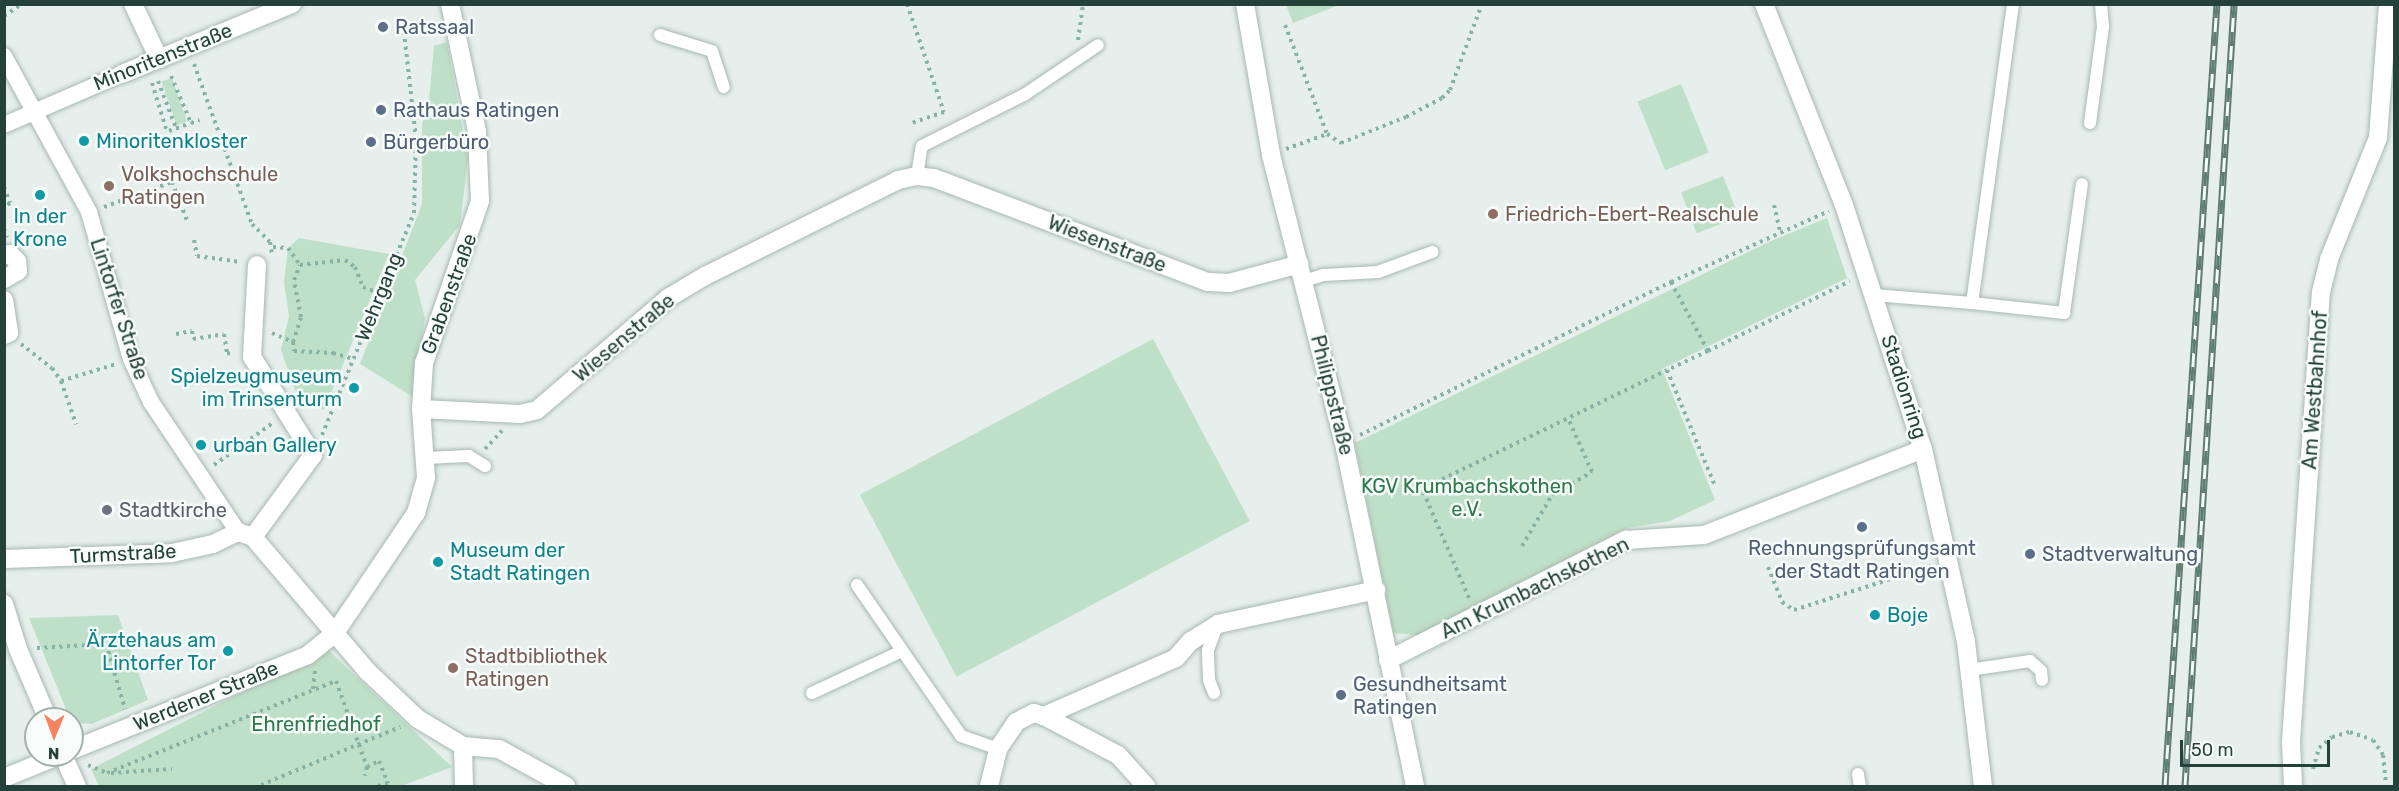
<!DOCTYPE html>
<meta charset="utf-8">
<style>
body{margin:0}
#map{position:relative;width:2399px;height:791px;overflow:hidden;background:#e6efeb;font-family:Rubik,sans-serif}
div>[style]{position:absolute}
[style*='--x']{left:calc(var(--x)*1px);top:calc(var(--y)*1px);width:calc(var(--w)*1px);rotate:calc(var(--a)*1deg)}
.green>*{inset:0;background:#bfe0c8;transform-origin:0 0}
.path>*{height:4px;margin-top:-2px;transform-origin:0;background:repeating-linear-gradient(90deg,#86b3a5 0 3px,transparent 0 7.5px)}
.roads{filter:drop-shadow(0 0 2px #a8b8b2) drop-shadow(0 0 2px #a8b8b2)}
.service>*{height:12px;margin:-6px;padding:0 6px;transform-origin:6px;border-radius:6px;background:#fff}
.pedestrian>*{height:16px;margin:-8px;padding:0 8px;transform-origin:8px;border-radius:8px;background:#fff}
.minor>*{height:18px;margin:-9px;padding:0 9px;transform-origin:9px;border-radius:9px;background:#fff}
.secondary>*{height:18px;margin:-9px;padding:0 9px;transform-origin:9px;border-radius:9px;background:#fff}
.rail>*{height:7px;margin-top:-3.5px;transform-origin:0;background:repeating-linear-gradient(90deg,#f7fbf9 0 14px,#5f7d75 0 28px);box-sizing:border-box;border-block:2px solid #5f7d75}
.dots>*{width:16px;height:16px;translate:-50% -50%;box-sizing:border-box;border:3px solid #f7fbf9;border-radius:50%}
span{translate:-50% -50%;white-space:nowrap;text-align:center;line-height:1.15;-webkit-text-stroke:5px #f7fbf9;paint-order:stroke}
.service-label{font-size:20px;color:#4e5e75}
.left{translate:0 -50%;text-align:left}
.street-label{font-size:20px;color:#24423a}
.culture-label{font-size:20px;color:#0d838f}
.right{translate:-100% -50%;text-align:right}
.education-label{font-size:20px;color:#785e54}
.park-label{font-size:20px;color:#2d7a4b}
.worship-label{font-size:20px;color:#5b616d}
.frame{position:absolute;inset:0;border:6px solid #24423a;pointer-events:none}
.north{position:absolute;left:24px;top:707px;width:60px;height:60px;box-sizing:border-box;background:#f7fbf9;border:2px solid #a3b1ad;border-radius:50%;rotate:181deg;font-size:16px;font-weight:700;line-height:24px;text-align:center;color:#24423a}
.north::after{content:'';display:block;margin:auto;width:21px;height:27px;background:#f4845f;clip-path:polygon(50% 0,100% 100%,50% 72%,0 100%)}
.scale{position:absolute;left:2180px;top:740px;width:150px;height:27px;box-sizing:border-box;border:3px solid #24423a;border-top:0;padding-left:8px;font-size:18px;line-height:21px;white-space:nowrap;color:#24423a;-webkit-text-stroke:4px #f7fbf9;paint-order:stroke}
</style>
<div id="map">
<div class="green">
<div style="clip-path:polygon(1286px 5px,1339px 5px,1293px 23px)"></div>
<div style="clip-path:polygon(447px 42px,468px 158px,460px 225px,415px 280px,425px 318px,413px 397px,360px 364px,422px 204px,422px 124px,429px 100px,434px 46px)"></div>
<div style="left:172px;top:78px;width:46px;height:11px;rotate:71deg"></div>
<div style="left:1681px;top:84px;width:74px;height:47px;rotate:68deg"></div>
<div style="left:1723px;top:176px;width:44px;height:45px;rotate:69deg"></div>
<div style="clip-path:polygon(1827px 218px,1847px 278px,1662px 369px,1715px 500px,1670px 521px,1627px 528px,1417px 635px,1393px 633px,1355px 443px,1771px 241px)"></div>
<div style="clip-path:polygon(299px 238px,389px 254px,324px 410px,295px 390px,281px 350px,289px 316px,284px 282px,288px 248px)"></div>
<div style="left:1153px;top:339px;width:206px;height:332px;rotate:62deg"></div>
<div style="clip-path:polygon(118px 615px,148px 700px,92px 724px,75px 723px,70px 719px,29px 618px)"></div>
<div style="clip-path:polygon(327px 649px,452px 767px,401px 786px,99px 786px,91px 769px)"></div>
</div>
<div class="path">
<div style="--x:907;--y:4;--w:114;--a:71.1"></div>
<div style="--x:944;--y:112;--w:36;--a:161"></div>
<div style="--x:4;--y:16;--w:22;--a:-34"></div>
<div style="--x:1285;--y:25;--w:117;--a:68.9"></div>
<div style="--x:1078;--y:40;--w:36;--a:-82"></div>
<div style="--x:194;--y:64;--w:170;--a:70.1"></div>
<div style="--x:252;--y:224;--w:25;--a:45"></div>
<div style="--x:270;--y:242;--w:12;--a:81"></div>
<div style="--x:171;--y:76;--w:51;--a:66.9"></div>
<div style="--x:191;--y:123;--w:9;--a:-18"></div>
<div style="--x:158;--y:81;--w:50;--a:69"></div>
<div style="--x:152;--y:83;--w:51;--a:73"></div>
<div style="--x:169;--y:131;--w:23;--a:-20"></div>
<div style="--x:1286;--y:149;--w:44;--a:-20.1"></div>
<div style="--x:1327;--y:134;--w:17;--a:33"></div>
<div style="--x:1341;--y:143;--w:70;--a:-21.8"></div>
<div style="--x:1406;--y:117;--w:41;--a:-27.8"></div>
<div style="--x:1442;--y:98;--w:11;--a:-45"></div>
<div style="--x:1450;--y:90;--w:92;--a:-69.6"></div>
<div style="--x:4;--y:187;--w:17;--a:69"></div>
<div style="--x:10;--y:203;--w:7;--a:146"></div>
<div style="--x:1774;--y:205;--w:26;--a:77"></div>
<div style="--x:104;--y:207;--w:72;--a:-20.2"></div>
<div style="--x:172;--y:182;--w:44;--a:68.7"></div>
<div style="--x:4;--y:229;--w:9;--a:72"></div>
<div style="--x:194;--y:240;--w:16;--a:79"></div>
<div style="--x:197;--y:256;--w:44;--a:7.8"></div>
<div style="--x:273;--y:247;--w:15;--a:4"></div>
<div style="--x:288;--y:248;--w:21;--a:55"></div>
<div style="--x:300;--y:265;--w:45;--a:-6.3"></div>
<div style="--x:345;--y:260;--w:12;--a:35"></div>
<div style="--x:355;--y:267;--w:22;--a:68"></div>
<div style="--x:363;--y:287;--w:19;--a:21"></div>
<div style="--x:1671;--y:282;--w:78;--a:61.8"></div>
<div style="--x:1708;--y:351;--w:45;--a:155.1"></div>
<div style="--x:1667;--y:370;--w:126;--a:67.5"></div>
<div style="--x:272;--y:333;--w:23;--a:23"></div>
<div style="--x:293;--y:342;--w:9;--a:84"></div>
<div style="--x:294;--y:351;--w:39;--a:3"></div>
<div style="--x:333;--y:353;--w:22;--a:16"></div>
<div style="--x:176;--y:334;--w:16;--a:-11"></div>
<div style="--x:192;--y:331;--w:8;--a:83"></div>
<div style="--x:193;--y:339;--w:31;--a:-9"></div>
<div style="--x:224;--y:334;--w:19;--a:81"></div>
<div style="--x:227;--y:353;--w:7;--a:8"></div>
<div style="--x:293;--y:342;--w:26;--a:-72"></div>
<div style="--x:301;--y:317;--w:38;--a:-101"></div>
<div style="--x:294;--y:280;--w:16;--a:-68"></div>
<div style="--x:21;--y:344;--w:39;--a:38"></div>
<div style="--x:52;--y:368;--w:16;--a:55"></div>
<div style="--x:61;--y:381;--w:46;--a:70.8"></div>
<div style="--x:1708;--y:351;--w:158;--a:-26.2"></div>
<div style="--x:61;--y:381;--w:58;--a:-17.2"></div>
<div style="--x:322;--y:435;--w:240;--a:-67.5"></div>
<div style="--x:414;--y:213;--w:74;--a:-88.5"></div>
<div style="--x:416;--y:139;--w:108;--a:-96.4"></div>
<div style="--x:1360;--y:435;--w:347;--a:-26.2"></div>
<div style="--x:1671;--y:282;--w:173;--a:-24.2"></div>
<div style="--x:485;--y:449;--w:25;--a:-47"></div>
<div style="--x:214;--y:465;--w:74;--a:-35.6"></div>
<div style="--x:1522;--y:546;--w:59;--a:-59.5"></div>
<div style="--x:1552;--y:495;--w:46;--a:-29.9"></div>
<div style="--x:1592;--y:472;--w:59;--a:-114"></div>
<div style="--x:1768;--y:567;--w:38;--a:68"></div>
<div style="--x:1782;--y:602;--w:14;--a:34"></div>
<div style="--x:1794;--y:610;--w:144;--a:-17.8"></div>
<div style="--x:1469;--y:598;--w:119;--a:-113.3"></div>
<div style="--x:1422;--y:489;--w:272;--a:-25.9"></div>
<div style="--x:37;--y:648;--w:69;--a:-3.3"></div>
<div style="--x:106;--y:644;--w:68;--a:73.7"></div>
<div style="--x:313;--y:689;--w:19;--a:-84"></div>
<div style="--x:88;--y:765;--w:21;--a:23"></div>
<div style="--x:107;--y:773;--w:247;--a:-21.9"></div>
<div style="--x:336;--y:681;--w:91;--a:70.2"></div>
<div style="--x:367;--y:767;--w:9;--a:103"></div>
<div style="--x:367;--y:767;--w:13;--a:-27"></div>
<div style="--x:379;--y:761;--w:24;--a:68"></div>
<div style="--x:388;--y:783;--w:11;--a:165"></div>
<div style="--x:2313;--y:769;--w:22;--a:-74"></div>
<div style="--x:2319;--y:748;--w:17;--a:-40"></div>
<div style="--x:2332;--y:737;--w:19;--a:-16"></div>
<div style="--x:2350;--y:732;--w:24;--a:19"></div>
<div style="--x:2373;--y:740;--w:18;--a:56"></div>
<div style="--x:2383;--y:755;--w:31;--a:84"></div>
<div style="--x:111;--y:773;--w:61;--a:-3.8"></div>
<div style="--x:261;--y:785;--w:151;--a:-22.6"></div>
</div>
<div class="roads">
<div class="service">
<div style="--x:2013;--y:4;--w:302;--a:97.8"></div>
<div style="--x:1972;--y:303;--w:93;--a:6.2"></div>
<div style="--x:2064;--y:313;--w:130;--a:-82.1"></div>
<div style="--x:660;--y:35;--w:54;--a:17.1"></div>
<div style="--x:712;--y:51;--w:38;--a:72"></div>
<div style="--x:2090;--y:123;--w:97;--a:-82.3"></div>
<div style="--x:2103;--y:27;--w:23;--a:-95"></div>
<div style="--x:917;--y:176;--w:30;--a:-81"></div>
<div style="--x:922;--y:146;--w:114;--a:-26.6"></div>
<div style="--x:1024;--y:95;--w:89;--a:-34"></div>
<div style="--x:1304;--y:281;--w:21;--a:-17"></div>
<div style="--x:1324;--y:275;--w:54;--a:-3.2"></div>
<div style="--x:1378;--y:272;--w:58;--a:-20.3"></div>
<div style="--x:1874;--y:295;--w:98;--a:4.7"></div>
<div style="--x:425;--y:458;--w:44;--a:-2.6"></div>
<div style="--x:469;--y:456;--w:19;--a:32"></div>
<div style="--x:857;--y:585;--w:183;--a:55.4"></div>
<div style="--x:961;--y:736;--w:39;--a:19"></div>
<div style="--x:1969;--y:670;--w:62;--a:-8.4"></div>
<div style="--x:2030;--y:661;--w:15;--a:42"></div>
<div style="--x:2041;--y:671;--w:9;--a:84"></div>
<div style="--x:812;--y:693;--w:99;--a:-25"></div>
<div style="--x:1214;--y:693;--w:14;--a:-111"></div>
<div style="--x:1209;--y:680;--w:30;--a:-92"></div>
<div style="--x:1208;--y:650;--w:27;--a:-70"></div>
<div style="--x:1858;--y:774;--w:12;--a:81"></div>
</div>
<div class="pedestrian">
<div style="--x:4;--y:56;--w:178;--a:61.4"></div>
<div style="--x:89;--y:212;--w:153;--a:74.1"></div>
<div style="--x:131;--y:359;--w:47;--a:65.1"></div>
<div style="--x:151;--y:402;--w:156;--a:56.2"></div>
<div style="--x:4;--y:125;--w:129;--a:-23.4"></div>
</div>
<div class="minor">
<div style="--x:133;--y:4;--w:61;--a:64.7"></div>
<div style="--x:1245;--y:4;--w:153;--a:80.2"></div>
<div style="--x:1271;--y:155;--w:297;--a:75.8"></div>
<div style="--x:1344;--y:443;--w:350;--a:78.3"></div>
<div style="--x:122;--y:74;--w:184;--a:-22.4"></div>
<div style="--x:4;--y:255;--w:6;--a:-9"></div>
<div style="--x:10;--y:254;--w:10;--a:45"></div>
<div style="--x:17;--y:261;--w:10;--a:84"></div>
<div style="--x:18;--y:271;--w:16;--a:150"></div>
<div style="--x:4;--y:300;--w:33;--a:81"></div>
<div style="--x:9;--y:333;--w:5;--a:158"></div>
<div style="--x:421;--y:409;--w:99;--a:2.9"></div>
<div style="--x:520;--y:414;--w:17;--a:-13"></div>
<div style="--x:537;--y:410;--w:172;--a:-40.5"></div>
<div style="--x:668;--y:298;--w:43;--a:-30.7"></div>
<div style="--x:705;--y:276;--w:216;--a:-26.4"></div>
<div style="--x:898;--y:180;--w:19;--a:-12"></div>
<div style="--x:917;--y:176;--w:17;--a:7"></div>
<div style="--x:934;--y:178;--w:293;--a:20.8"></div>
<div style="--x:1208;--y:282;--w:21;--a:3"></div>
<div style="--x:1229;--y:283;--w:73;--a:-15"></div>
<div style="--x:253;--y:537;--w:102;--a:-53.8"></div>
<div style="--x:313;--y:455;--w:115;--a:-121.9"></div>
<div style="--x:252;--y:357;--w:92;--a:-86.9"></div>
<div style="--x:4;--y:559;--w:168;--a:-2"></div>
<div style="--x:172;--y:553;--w:42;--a:-12.4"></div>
<div style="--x:213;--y:544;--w:28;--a:-26"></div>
<div style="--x:238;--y:532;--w:16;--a:18"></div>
<div style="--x:253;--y:537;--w:176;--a:49.6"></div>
<div style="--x:367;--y:671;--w:70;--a:43.3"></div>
<div style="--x:418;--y:719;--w:52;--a:31"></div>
<div style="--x:463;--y:746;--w:36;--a:5"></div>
<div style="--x:499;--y:749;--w:77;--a:28.9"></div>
<div style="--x:4;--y:604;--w:47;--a:72.7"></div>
<div style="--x:18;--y:649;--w:76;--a:66.8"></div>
<div style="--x:1388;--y:660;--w:267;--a:-26.8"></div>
<div style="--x:1626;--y:540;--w:78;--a:-3.7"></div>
<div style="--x:1704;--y:535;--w:235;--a:-21.4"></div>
<div style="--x:1044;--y:716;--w:84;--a:27.8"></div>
<div style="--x:1118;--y:755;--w:42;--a:47.9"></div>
<div style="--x:463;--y:746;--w:40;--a:88.6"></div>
<div style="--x:72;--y:750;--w:254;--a:-21.9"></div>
<div style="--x:308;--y:655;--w:35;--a:-39"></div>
<div style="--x:335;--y:633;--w:145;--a:-56"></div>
<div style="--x:416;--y:513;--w:37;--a:-74"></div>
<div style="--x:426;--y:477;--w:68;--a:-94.2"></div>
<div style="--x:421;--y:409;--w:46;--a:-86.3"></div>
<div style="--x:424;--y:363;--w:171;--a:-70.9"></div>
<div style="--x:480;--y:201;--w:70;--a:-92.5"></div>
<div style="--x:477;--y:131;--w:130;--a:-102"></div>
<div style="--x:63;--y:755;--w:34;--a:66"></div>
<div style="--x:4;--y:778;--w:61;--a:-22.3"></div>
<div style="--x:989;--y:786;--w:38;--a:-76"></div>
<div style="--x:998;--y:749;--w:32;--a:-56"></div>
<div style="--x:1016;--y:722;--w:20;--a:-27"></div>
<div style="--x:1034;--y:713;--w:10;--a:17"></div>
<div style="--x:1044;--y:716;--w:144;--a:-23.7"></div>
<div style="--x:1176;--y:658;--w:23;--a:-49"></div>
<div style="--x:1191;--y:641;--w:32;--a:-32"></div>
<div style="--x:1218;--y:624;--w:162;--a:-12.1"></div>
<div style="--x:2293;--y:786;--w:44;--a:-92.6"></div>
<div style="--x:2291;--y:742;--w:451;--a:-86.2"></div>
<div style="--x:2321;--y:292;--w:34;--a:-76"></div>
<div style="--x:2329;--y:259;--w:131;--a:-68"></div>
<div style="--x:2378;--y:138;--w:134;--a:-85.7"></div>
</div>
<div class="secondary">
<div style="--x:1764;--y:4;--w:216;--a:68.3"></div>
<div style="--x:1844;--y:205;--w:256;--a:72.1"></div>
<div style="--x:1923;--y:449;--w:198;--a:77.4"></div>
<div style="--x:1966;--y:642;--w:145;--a:83.3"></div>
</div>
</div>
<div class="rail">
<div style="--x:2165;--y:786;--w:784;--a:-86.2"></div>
<div style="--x:2185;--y:786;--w:784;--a:-86.41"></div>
</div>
<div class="dots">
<div style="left:383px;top:27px;background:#5c6f8a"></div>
<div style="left:381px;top:110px;background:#5c6f8a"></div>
<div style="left:84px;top:141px;background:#0f9aa8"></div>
<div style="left:371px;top:142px;background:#5c6f8a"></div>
<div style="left:109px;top:186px;background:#8d6e63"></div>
<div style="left:40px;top:195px;background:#0f9aa8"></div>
<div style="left:1493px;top:214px;background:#8d6e63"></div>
<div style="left:354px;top:388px;background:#0f9aa8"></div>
<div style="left:201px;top:445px;background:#0f9aa8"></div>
<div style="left:107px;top:510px;background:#6b7280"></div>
<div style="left:1862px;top:527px;background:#5c6f8a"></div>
<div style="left:2030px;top:554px;background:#5c6f8a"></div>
<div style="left:438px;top:562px;background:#0f9aa8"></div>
<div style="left:1875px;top:615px;background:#0f9aa8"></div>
<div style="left:228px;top:651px;background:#0f9aa8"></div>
<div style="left:453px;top:668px;background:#8d6e63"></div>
<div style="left:1341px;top:695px;background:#5c6f8a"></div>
</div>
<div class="service-label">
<span class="left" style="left:395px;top:27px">Ratssaal</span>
<span class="left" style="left:393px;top:110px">Rathaus Ratingen</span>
<span class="left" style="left:383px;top:142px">Bürgerbüro</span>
<span style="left:1862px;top:560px">Rechnungsprüfungsamt<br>der Stadt Ratingen</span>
<span class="left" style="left:2042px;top:554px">Stadtverwaltung</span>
<span class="left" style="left:1353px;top:696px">Gesundheitsamt<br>Ratingen</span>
</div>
<div class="street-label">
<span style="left:163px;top:57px;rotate:-22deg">Minoritenstraße</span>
<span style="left:1107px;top:244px;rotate:21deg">Wiesenstraße</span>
<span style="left:449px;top:294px;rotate:-70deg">Grabenstraße</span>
<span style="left:379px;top:297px;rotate:-68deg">Wehrgang</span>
<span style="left:119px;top:309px;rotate:72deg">Lintorfer Straße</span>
<span style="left:624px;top:338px;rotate:-40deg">Wiesenstraße</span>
<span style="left:1904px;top:387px;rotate:72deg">Stadionring</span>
<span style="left:2315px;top:390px;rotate:-86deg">Am Westbahnhof</span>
<span style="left:1332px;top:395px;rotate:76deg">Philippstraße</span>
<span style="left:123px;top:554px;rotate:-3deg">Turmstraße</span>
<span style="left:1535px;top:588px;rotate:-26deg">Am Krumbachskothen</span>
<span style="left:206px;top:696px;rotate:-22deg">Werdener Straße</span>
</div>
<div class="culture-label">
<span class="left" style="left:96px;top:141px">Minoritenkloster</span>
<span style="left:40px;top:228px">In der<br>Krone</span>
<span class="right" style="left:342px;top:388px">Spielzeugmuseum<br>im Trinsenturm</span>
<span class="left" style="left:213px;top:445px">urban Gallery</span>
<span class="left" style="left:450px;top:562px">Museum der<br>Stadt Ratingen</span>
<span class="left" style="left:1887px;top:615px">Boje</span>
<span class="right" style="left:216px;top:652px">Ärztehaus am<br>Lintorfer Tor</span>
</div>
<div class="education-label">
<span class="left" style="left:121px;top:186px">Volkshochschule<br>Ratingen</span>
<span class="left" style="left:1505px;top:214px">Friedrich-Ebert-Realschule</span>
<span class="left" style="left:465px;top:668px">Stadtbibliothek<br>Ratingen</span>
</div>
<div class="park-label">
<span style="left:1467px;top:498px">KGV Krumbachskothen<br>e.V.</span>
<span style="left:316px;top:724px">Ehrenfriedhof</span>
</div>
<div class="worship-label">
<span class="left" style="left:119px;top:510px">Stadtkirche</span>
</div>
<div class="frame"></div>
<div class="north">N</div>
<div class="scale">50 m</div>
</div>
